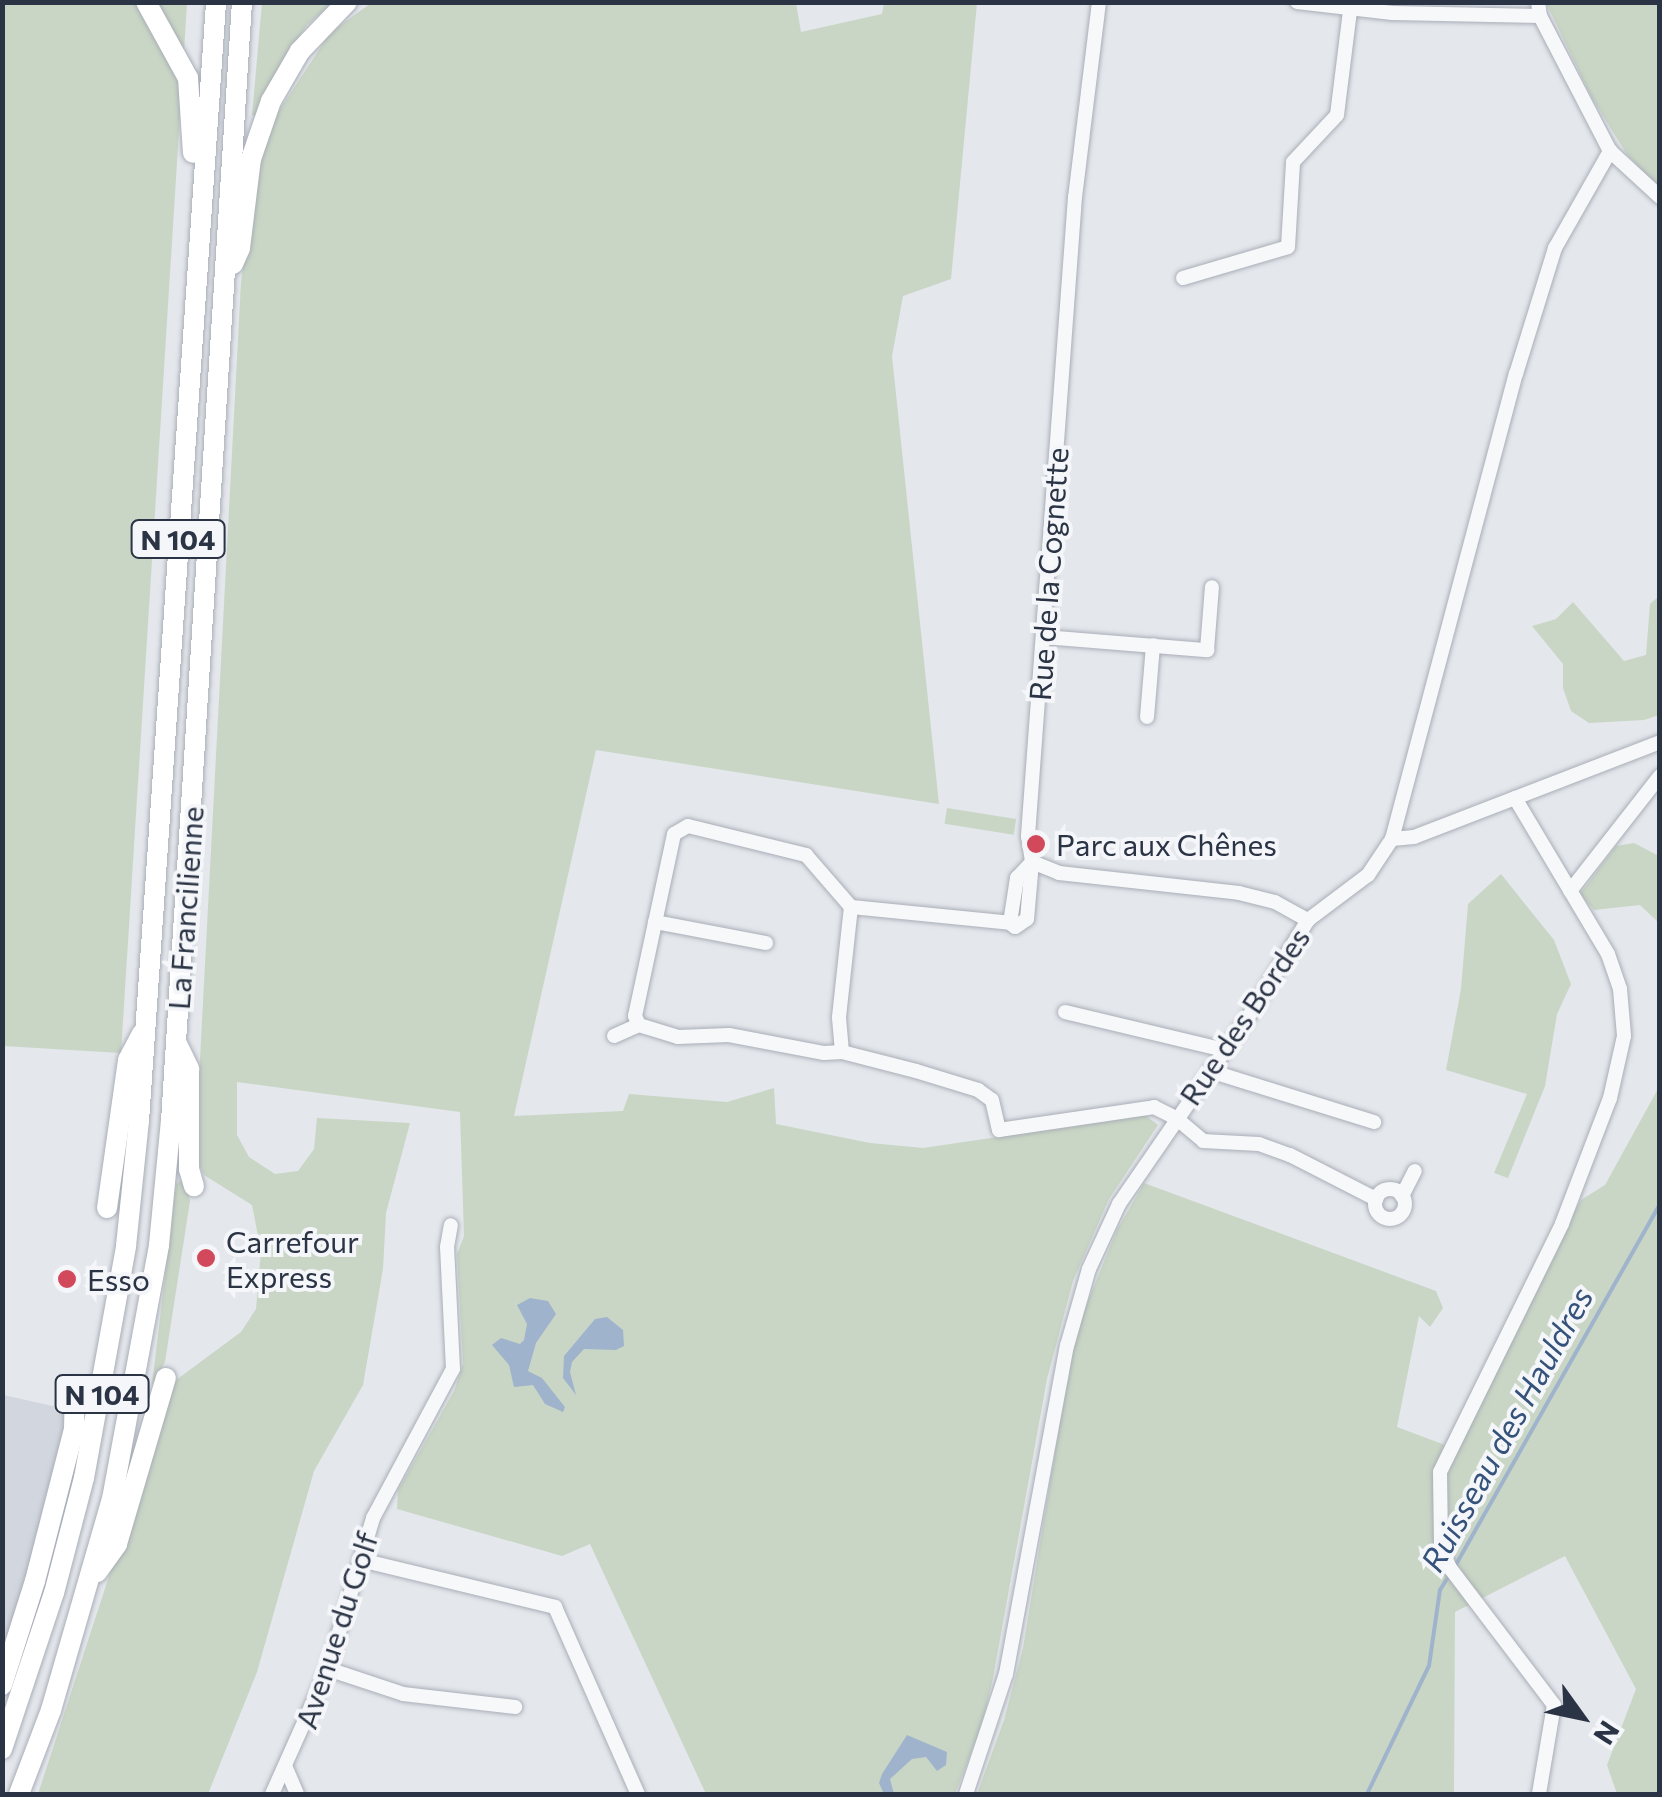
<!DOCTYPE html>
<meta charset="utf-8">
<style>
body{margin:0}
#map{position:relative;width:1662px;height:1797px;overflow:hidden;background:#e4e7ec;font-family:Commissioner,sans-serif}
div>[style]{position:absolute}
[style*='--x']{left:calc(var(--x)*1px);top:calc(var(--y)*1px);width:calc(var(--w)*1px);rotate:calc(var(--a)*1deg)}
.built>*{inset:0;background:#d2d6de}
.green>*{inset:0;background:#c9d6c5;transform-origin:0 0}
.water>*{inset:0;background:#9fb4cc}
.stream>*{height:4px;margin:-2px;padding:0 2px;transform-origin:2px;border-radius:2px;background:#9fb4cc}
.roads{filter:drop-shadow(0 0 2px #a9aeb7) drop-shadow(0 0 2px #a9aeb7)}
.minor>*{height:14px;margin:-7px;padding:0 7px;transform-origin:7px;border-radius:7px;background:#f7f8fa}
.minor>.ring{margin:-7px;padding:0;box-sizing:content-box;background:none;border:14px solid #f7f8fa;border-radius:50%}
.highway>*{height:20px;margin:-10px;padding:0 10px;transform-origin:10px;border-radius:10px;background:#fff}
.dots>*{width:28px;height:28px;translate:-50% -50%;box-sizing:border-box;border:5px solid #f4f6f9;border-radius:50%}
span{translate:-50% -50%;white-space:nowrap;text-align:center;line-height:1.15;-webkit-text-stroke:8px #f4f6f9;paint-order:stroke}
.shield-label span{padding:2px 8px;background:#f4f6f9;border:2px solid;border-radius:8px;-webkit-text-stroke-width:0}
.shield-label{font-size:28px;color:#2b3445;font-weight:700}
.street-label{font-size:30px;color:#2b3445}
.poi-label{font-size:30px;color:#2b3445}
.left{translate:0 -50%;text-align:left}
.water-label{font-size:32px;color:#34527a;font-style:italic}
.frame{position:absolute;inset:0;border:5px solid #2b3445;pointer-events:none}
.north{position:absolute;left:1532px;top:1667px;width:100px;height:100px;-webkit-text-stroke:8px #f4f6f9;paint-order:stroke;rotate:123deg;font-size:28px;font-weight:700;line-height:40px;text-align:center;color:#2b3445}
.north::after{content:'';display:block;margin:auto;width:35px;height:45px;background:#2b3445;clip-path:polygon(50% 0,100% 100%,50% 72%,0 100%)}
</style>
<div id="map">
<div class="built">
<div style="clip-path:polygon(3px 1395px,71px 1410px,3px 1667px)"></div>
</div>
<div class="green">
<div style="clip-path:polygon(3px 3px,187px 3px,121px 1053px,3px 1046px)"></div>
<div style="clip-path:polygon(262px 3px,333px 3px,307px 25px,285px 58px,259px 119px,252px 115px)"></div>
<div style="clip-path:polygon(371px 3px,796px 3px,801px 32px,882px 14px,884px 3px,977px 3px,951px 279px,903px 296px,892px 356px,939px 804px,596px 750px,514px 1116px,623px 1111px,629px 1094px,727px 1102px,774px 1088px,776px 1124px,870px 1143px,923px 1148px,1145px 1115px,1158px 1125px,1109px 1199px,1073px 1281px,1047px 1379px,993px 1678px,982px 1725px,955px 1794px,706px 1794px,590px 1544px,562px 1556px,397px 1509px,398px 1490px,454px 1391px,463px 1364px,457px 1254px,464px 1236px,460px 1112px,237px 1082px,237px 1135px,249px 1157px,275px 1174px,298px 1171px,314px 1149px,317px 1118px,410px 1123px,386px 1213px,383px 1269px,363px 1385px,314px 1471px,257px 1672px,208px 1794px,38px 1794px,172px 1383px,241px 1332px,256px 1309px,261px 1251px,252px 1205px,204px 1175px,195px 1154px,241px 282px,256px 173px,275px 117px,330px 33px)"></div>
<div style="clip-path:polygon(1546px 3px,1659px 3px,1659px 190px,1626px 153px,1592px 98px)"></div>
<div style="clip-path:polygon(1659px 596px,1659px 715px,1644px 720px,1589px 723px,1571px 711px,1563px 688px,1563px 664px,1532px 626px,1556px 619px,1573px 602px,1624px 661px,1646px 655px,1650px 604px)"></div>
<div style="left:947px;top:808px;width:70px;height:16px;rotate:9deg"></div>
<div style="clip-path:polygon(1634px 843px,1659px 856px,1659px 923px,1640px 905px,1594px 910px,1580px 894px,1616px 846px)"></div>
<div style="clip-path:polygon(1501px 874px,1554px 940px,1571px 984px,1557px 1014px,1545px 1086px,1508px 1178px,1494px 1173px,1527px 1094px,1446px 1070px,1461px 989px,1468px 904px)"></div>
<div style="clip-path:polygon(1659px 1087px,1659px 1794px,1617px 1794px,1607px 1765px,1636px 1689px,1565px 1556px,1455px 1612px,1454px 1794px,977px 1794px,1004px 1720px,1023px 1648px,1074px 1335px,1117px 1230px,1144px 1183px,1436px 1291px,1443px 1308px,1430px 1327px,1419px 1316px,1397px 1427px,1445px 1445px,1581px 1200px,1605px 1185px)"></div>
<div style="clip-path:polygon(186px 1177px,190px 1201px,165px 1362px,152px 1385px,176px 1184px)"></div>
</div>
<div class="water">
<div style="clip-path:polygon(530px 1298px,548px 1301px,556px 1314px,536px 1343px,528px 1371px,542px 1378px,565px 1407px,563px 1412px,545px 1404px,533px 1385px,514px 1387px,509px 1365px,492px 1345px,501px 1338px,520px 1344px,524px 1340px,527px 1324px,517px 1305px)"></div>
<div style="clip-path:polygon(607px 1317px,623px 1330px,624px 1346px,616px 1350px,584px 1349px,572px 1362px,570px 1372px,576px 1395px,563px 1378px,564px 1356px,595px 1319px)"></div>
<div style="clip-path:polygon(907px 1735px,947px 1752px,946px 1765px,937px 1771px,926px 1757px,912px 1759px,890px 1779px,894px 1794px,884px 1794px,879px 1783px,882px 1774px)"></div>
</div>
<div class="stream">
<div style="--x:1454;--y:1568;--w:418;--a:-60.5"></div>
<div style="--x:1367;--y:1794;--w:142;--a:-64.2"></div>
<div style="--x:1429;--y:1666;--w:77;--a:-81.8"></div>
<div style="--x:1440;--y:1590;--w:15;--a:-58"></div>
</div>
<div class="roads">
<div class="minor">
<div style="--x:1099;--y:2;--w:196;--a:97"></div>
<div style="--x:1075;--y:197;--w:641;--a:94.21"></div>
<div style="--x:1028;--y:836;--w:26;--a:81"></div>
<div style="--x:1032;--y:862;--w:29;--a:22"></div>
<div style="--x:1059;--y:873;--w:181;--a:6.3"></div>
<div style="--x:1239;--y:893;--w:37;--a:14"></div>
<div style="--x:1275;--y:902;--w:38;--a:29"></div>
<div style="--x:1297;--y:2;--w:96;--a:6.6"></div>
<div style="--x:1392;--y:13;--w:148;--a:1.2"></div>
<div style="--x:1538;--y:2;--w:14;--a:82"></div>
<div style="--x:1540;--y:16;--w:152;--a:62.6"></div>
<div style="--x:1610;--y:151;--w:68;--a:42.6"></div>
<div style="--x:1183;--y:278;--w:109;--a:-16.4"></div>
<div style="--x:1288;--y:247;--w:85;--a:-86.6"></div>
<div style="--x:1293;--y:162;--w:64;--a:-46.9"></div>
<div style="--x:1337;--y:115;--w:105;--a:-82.9"></div>
<div style="--x:1044;--y:637;--w:164;--a:4.6"></div>
<div style="--x:1207;--y:650;--w:63;--a:-85.5"></div>
<div style="--x:1147;--y:717;--w:72;--a:-85.2"></div>
<div style="--x:1515;--y:798;--w:182;--a:59.2"></div>
<div style="--x:1608;--y:954;--w:37;--a:71"></div>
<div style="--x:1620;--y:989;--w:47;--a:85.1"></div>
<div style="--x:1624;--y:1036;--w:64;--a:102.7"></div>
<div style="--x:1610;--y:1098;--w:135;--a:110.9"></div>
<div style="--x:1562;--y:1224;--w:276;--a:116.2"></div>
<div style="--x:1440;--y:1472;--w:76;--a:89.2"></div>
<div style="--x:1441;--y:1548;--w:22;--a:66"></div>
<div style="--x:1450;--y:1568;--w:172;--a:52.8"></div>
<div style="--x:1554;--y:1705;--w:90;--a:99.6"></div>
<div style="--x:1392;--y:839;--w:22;--a:-5"></div>
<div style="--x:1414;--y:837;--w:264;--a:-21.1"></div>
<div style="--x:1032;--y:862;--w:57;--a:95"></div>
<div style="--x:1027;--y:919;--w:14;--a:146"></div>
<div style="--x:1015;--y:927;--w:6;--a:-141"></div>
<div style="--x:1010;--y:923;--w:46;--a:-81.2"></div>
<div style="--x:1017;--y:878;--w:22;--a:-47"></div>
<div style="--x:1570;--y:891;--w:146;--a:-52"></div>
<div style="--x:655;--y:922;--w:113;--a:10.7"></div>
<div style="--x:1065;--y:1012;--w:164;--a:13.4"></div>
<div style="--x:639;--y:1025;--w:41;--a:17.1"></div>
<div style="--x:678;--y:1037;--w:51;--a:-2.2"></div>
<div style="--x:729;--y:1035;--w:97;--a:10.7"></div>
<div style="--x:824;--y:1053;--w:18;--a:-3"></div>
<div style="--x:842;--y:1052;--w:76;--a:14.4"></div>
<div style="--x:916;--y:1071;--w:65;--a:17"></div>
<div style="--x:978;--y:1090;--w:17;--a:36"></div>
<div style="--x:992;--y:1100;--w:31;--a:77"></div>
<div style="--x:999;--y:1130;--w:157;--a:-8.4"></div>
<div style="--x:1154;--y:1107;--w:25;--a:27"></div>
<div style="--x:1176;--y:1118;--w:35;--a:40"></div>
<div style="--x:1203;--y:1141;--w:56;--a:3.1"></div>
<div style="--x:1259;--y:1144;--w:33;--a:20"></div>
<div style="--x:1290;--y:1155;--w:97;--a:27.1"></div>
<div style="--x:639;--y:1025;--w:10;--a:-114"></div>
<div style="--x:635;--y:1016;--w:186;--a:-77.9"></div>
<div style="--x:674;--y:834;--w:16;--a:-30"></div>
<div style="--x:688;--y:826;--w:122;--a:13.8"></div>
<div style="--x:806;--y:855;--w:69;--a:49.1"></div>
<div style="--x:851;--y:907;--w:160;--a:5.7"></div>
<div style="--x:614;--y:1036;--w:27;--a:-24"></div>
<div style="--x:842;--y:1052;--w:35;--a:-95"></div>
<div style="--x:839;--y:1017;--w:111;--a:-83.8"></div>
<div style="--x:1210;--y:1071;--w:172;--a:17.3"></div>
<div class="ring" style="left:1375px;top:1189px;width:16px;height:16px"></div>
<div style="--x:1402;--y:1196;--w:28;--a:-63"></div>
<div style="--x:361;--y:1560;--w:200;--a:13.6"></div>
<div style="--x:555;--y:1607;--w:205;--a:66.1"></div>
<div style="--x:328;--y:1669;--w:79;--a:18.4"></div>
<div style="--x:403;--y:1694;--w:113;--a:6.6"></div>
<div style="--x:286;--y:1768;--w:28;--a:67"></div>
<div style="--x:272;--y:1794;--w:137;--a:-65.9"></div>
<div style="--x:328;--y:1669;--w:158;--a:-73.4"></div>
<div style="--x:373;--y:1518;--w:169;--a:-61.8"></div>
<div style="--x:453;--y:1369;--w:122;--a:-92.8"></div>
<div style="--x:447;--y:1247;--w:22;--a:-80"></div>
<div style="--x:966;--y:1794;--w:126;--a:-71.6"></div>
<div style="--x:1006;--y:1674;--w:334;--a:-79.5"></div>
<div style="--x:1067;--y:1346;--w:80;--a:-74.1"></div>
<div style="--x:1089;--y:1269;--w:72;--a:-65.2"></div>
<div style="--x:1119;--y:1204;--w:234;--a:-55.4"></div>
<div style="--x:1252;--y:1011;--w:107;--a:-58.4"></div>
<div style="--x:1308;--y:920;--w:75;--a:-36.9"></div>
<div style="--x:1368;--y:875;--w:43;--a:-56.3"></div>
<div style="--x:1392;--y:839;--w:481;--a:-75.1"></div>
<div style="--x:1516;--y:374;--w:132;--a:-72.8"></div>
<div style="--x:1555;--y:248;--w:112;--a:-60.4"></div>
</div>
<div class="highway">
<div style="--x:146;--y:2;--w:87;--a:61.1"></div>
<div style="--x:188;--y:78;--w:75;--a:86.2"></div>
<div style="--x:233;--y:264;--w:17;--a:-66"></div>
<div style="--x:240;--y:248;--w:90;--a:-83"></div>
<div style="--x:251;--y:159;--w:61;--a:-71"></div>
<div style="--x:271;--y:101;--w:58;--a:-59.9"></div>
<div style="--x:300;--y:51;--w:68;--a:-46.2"></div>
<div style="--x:177;--y:1044;--w:28;--a:64"></div>
<div style="--x:189;--y:1069;--w:100;--a:90"></div>
<div style="--x:189;--y:1169;--w:18;--a:74"></div>
<div style="--x:107;--y:1208;--w:149;--a:-81.9"></div>
<div style="--x:128;--y:1060;--w:30;--a:-62"></div>
<div style="--x:97;--y:1572;--w:34;--a:-54"></div>
<div style="--x:117;--y:1544;--w:173;--a:-73.6"></div>
<div style="--x:2;--y:1685;--w:109;--a:-72.4"></div>
<div style="--x:35;--y:1581;--w:157;--a:-75.6"></div>
<div style="--x:74;--y:1429;--w:41;--a:-88.6"></div>
<div style="--x:2;--y:1749;--w:164;--a:-71.6"></div>
<div style="--x:54;--y:1593;--w:119;--a:-75.4"></div>
<div style="--x:84;--y:1478;--w:236;--a:-79.7"></div>
<div style="--x:126;--y:1246;--w:126;--a:-84.1"></div>
<div style="--x:139;--y:1121;--w:1122;--a:-86.06"></div>
<div style="--x:19;--y:1794;--w:90;--a:-69.1"></div>
<div style="--x:51;--y:1710;--w:220;--a:-73.9"></div>
<div style="--x:112;--y:1499;--w:258;--a:-79.5"></div>
<div style="--x:159;--y:1245;--w:125;--a:-84.5"></div>
<div style="--x:171;--y:1121;--w:1121;--a:-86.37"></div>
</div>
</div>
<div class="dots">
<div style="left:1036px;top:844px;background:#d1495b"></div>
<div style="left:206px;top:1258px;background:#d1495b"></div>
<div style="left:67px;top:1279px;background:#d1495b"></div>
</div>
<div class="shield-label">
<span style="left:178px;top:539px">N 104</span>
<span style="left:102px;top:1394px">N 104</span>
</div>
<div class="street-label">
<span style="left:1048px;top:574px;rotate:-86deg">Rue de la Cognette</span>
<span style="left:185px;top:908px;rotate:-86deg">La Francilienne</span>
<span style="left:1244px;top:1016px;rotate:-56deg">Rue des Bordes</span>
<span style="left:336px;top:1630px;rotate:-72deg">Avenue du Golf</span>
</div>
<div class="poi-label">
<span class="left" style="left:1056px;top:844px">Parc aux Chênes</span>
<span class="left" style="left:226px;top:1258px">Carrefour<br>Express</span>
<span class="left" style="left:87px;top:1279px">Esso</span>
</div>
<div class="water-label">
<span style="left:1506px;top:1429px;rotate:-61deg">Ruisseau des Hauldres</span>
</div>
<div class="frame"></div>
<div class="north">N</div>
</div>
